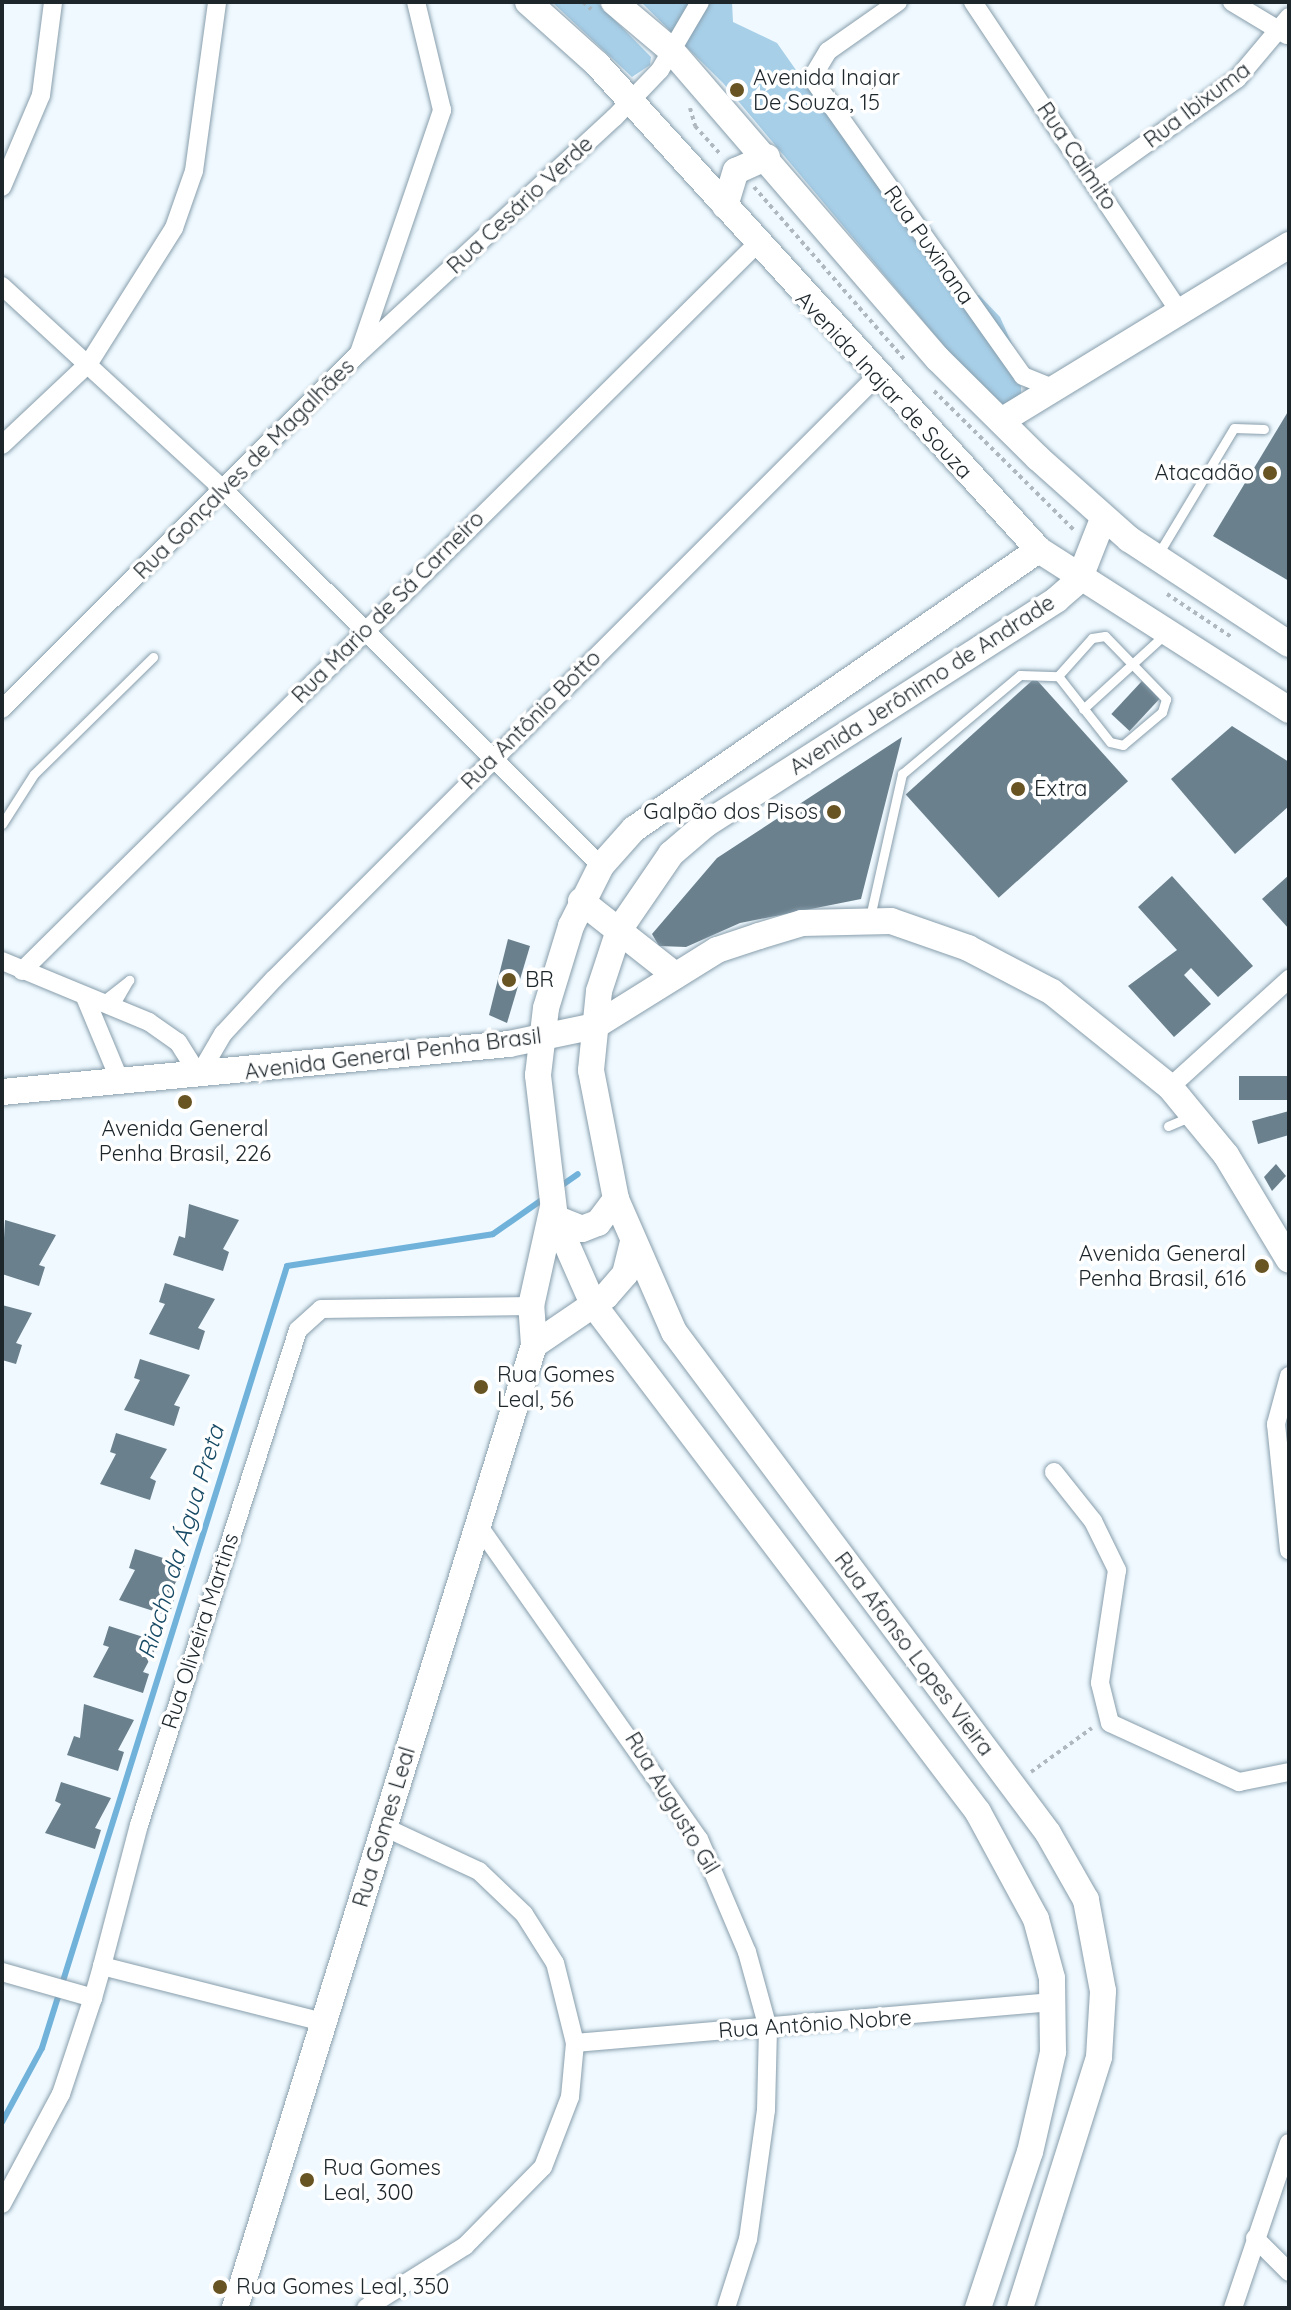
<!DOCTYPE html>
<meta charset="utf-8">
<style>
body{margin:0}
#map{position:relative;width:1291px;height:2310px;overflow:hidden;background:#eff9ff;font-family:Quicksand,sans-serif}
div>[style]{position:absolute}
[style*='--x']{left:calc(var(--x)*1px);top:calc(var(--y)*1px);width:calc(var(--w)*1px);rotate:calc(var(--a)*1deg)}
.green>*{inset:0;background:#a7cfe8}
.stream>*{height:6px;margin:-3px;padding:0 3px;transform-origin:3px;border-radius:3px;background:#71b2da}
.building>*{inset:0;background:#6b808d;transform-origin:0 0}
.path>*{height:4px;margin-top:-2px;transform-origin:0;background:repeating-linear-gradient(90deg,#aeb8be 0 4px,transparent 0 8px)}
.roads{filter:drop-shadow(0 0 2px #889eac) drop-shadow(0 0 2px #889eac)}
.lane>*{height:9px;margin:-4.5px;padding:0 4.5px;transform-origin:4.5px;border-radius:4.5px;background:#fff}
.street>*{height:18px;margin:-9px;padding:0 9px;transform-origin:9px;border-radius:9px;background:#fff}
.secondary>*{height:26px;margin:-13px;padding:0 13px;transform-origin:13px;border-radius:13px;background:#fff}
.dots>*{width:22px;height:22px;translate:-50% -50%;box-sizing:border-box;border:4px solid #fff;border-radius:50%}
span{translate:-50% -50%;white-space:nowrap;text-align:center;line-height:1.15;-webkit-text-stroke:7px #fff;paint-order:stroke}
.poi-label{font-size:22px;color:#1d262b}
.left{translate:0 -50%;text-align:left}
.right{translate:-100% -50%;text-align:right}
.street-label{font-size:22px;color:#1d262b}
.water-label{font-size:24px;color:#174a65;font-style:italic}
.frame{position:absolute;inset:0;border:4px solid #1d262b;pointer-events:none}
</style>
<div id="map">
<div class="green">
<div style="clip-path:polygon(552px 2px,597px 2px,651px 57px,650px 65px,632px 77px)"></div>
<div style="clip-path:polygon(641px 2px,732px 2px,733px 22px,777px 43px,957px 299px,979px 295px,1000px 317px,1021px 364px,1021px 401px,1002px 415px,723px 83px)"></div>
</div>
<div class="stream">
<div style="--x:558;--y:1188;--w:24;--a:-35"></div>
<div style="--x:2;--y:2122;--w:84;--a:-61.6"></div>
<div style="--x:42;--y:2048;--w:819;--a:-72.6"></div>
<div style="--x:287;--y:1266;--w:208;--a:-8.8"></div>
<div style="--x:493;--y:1234;--w:65;--a:-34.9"></div>
</div>
<div class="building">
<div style="clip-path:polygon(1289px 410px,1289px 581px,1213px 536px)"></div>
<div style="left:1035px;top:678px;width:139px;height:174px;rotate:48deg"></div>
<div style="left:1142px;top:681px;width:25px;height:45px;rotate:43deg"></div>
<div style="clip-path:polygon(1232px 726px,1289px 762px,1289px 806px,1235px 854px,1171px 779px)"></div>
<div style="clip-path:polygon(902px 737px,861px 899px,740px 923px,686px 947px,659px 946px,652px 934px,717px 858px)"></div>
<div style="clip-path:polygon(1289px 875px,1289px 929px,1262px 899px)"></div>
<div style="clip-path:polygon(1172px 876px,1253px 966px,1218px 997px,1191px 968px,1184px 975px,1211px 1004px,1174px 1037px,1128px 986px,1177px 950px,1138px 907px)"></div>
<div style="clip-path:polygon(508px 939px,530px 946px,507px 1023px,489px 1015px)"></div>
<div style="left:1289px;top:1076px;width:24px;height:50px;rotate:90deg"></div>
<div style="clip-path:polygon(1289px 1111px,1289px 1135px,1258px 1144px,1252px 1121px)"></div>
<div style="clip-path:polygon(1276px 1164px,1286px 1176px,1272px 1191px,1264px 1177px)"></div>
<div style="clip-path:polygon(189px 1204px,239px 1220px,223px 1249px,229px 1252px,223px 1271px,173px 1255px,179px 1236px,185px 1238px)"></div>
<div style="clip-path:polygon(5px 1220px,56px 1235px,39px 1265px,45px 1267px,39px 1286px,2px 1274px)"></div>
<div style="clip-path:polygon(165px 1283px,215px 1299px,198px 1328px,205px 1331px,199px 1350px,149px 1334px,165px 1304px,159px 1302px)"></div>
<div style="clip-path:polygon(2px 1305px,32px 1313px,16px 1343px,22px 1345px,16px 1364px,2px 1360px)"></div>
<div style="clip-path:polygon(140px 1359px,190px 1375px,174px 1405px,180px 1407px,174px 1426px,124px 1410px,140px 1380px,134px 1378px)"></div>
<div style="clip-path:polygon(116px 1433px,167px 1449px,150px 1478px,156px 1481px,150px 1500px,100px 1484px,116px 1454px,110px 1452px)"></div>
<div style="clip-path:polygon(135px 1549px,185px 1565px,169px 1595px,175px 1597px,169px 1616px,119px 1600px,135px 1570px,129px 1568px)"></div>
<div style="clip-path:polygon(109px 1626px,159px 1642px,143px 1672px,149px 1674px,143px 1693px,93px 1677px,109px 1647px,103px 1645px)"></div>
<div style="clip-path:polygon(84px 1704px,134px 1720px,118px 1750px,124px 1752px,118px 1771px,67px 1755px,74px 1736px,80px 1738px)"></div>
<div style="clip-path:polygon(61px 1782px,111px 1798px,95px 1828px,101px 1830px,95px 1849px,45px 1833px,61px 1804px,55px 1801px)"></div>
</div>
<div class="path">
<div style="--x:583;--y:2;--w:11;--a:41"></div>
<div style="--x:690;--y:108;--w:19;--a:74"></div>
<div style="--x:695;--y:126;--w:40;--a:48"></div>
<div style="--x:754;--y:187;--w:231;--a:48.9"></div>
<div style="--x:934;--y:391;--w:199;--a:44.8"></div>
<div style="--x:1167;--y:594;--w:79;--a:33.7"></div>
<div style="--x:1031;--y:1772;--w:75;--a:-35.8"></div>
</div>
<div class="roads">
<div class="lane">
<div style="--x:1157;--y:556;--w:149;--a:-59"></div>
<div style="--x:1234;--y:428;--w:30;--a:2"></div>
<div style="--x:1105;--y:636;--w:88;--a:45.9"></div>
<div style="--x:1166;--y:699;--w:14;--a:107"></div>
<div style="--x:1162;--y:712;--w:51;--a:139.8"></div>
<div style="--x:1123;--y:745;--w:13;--a:-167"></div>
<div style="--x:1110;--y:742;--w:84;--a:-128.2"></div>
<div style="--x:1058;--y:676;--w:51;--a:-48.2"></div>
<div style="--x:1092;--y:638;--w:13;--a:-9"></div>
<div style="--x:1083;--y:709;--w:110;--a:-42.4"></div>
<div style="--x:2;--y:824;--w:59;--a:-57.4"></div>
<div style="--x:34;--y:774;--w:167;--a:-44.5"></div>
<div style="--x:870;--y:917;--w:147;--a:-77.4"></div>
<div style="--x:902;--y:774;--w:154;--a:-40"></div>
<div style="--x:1020;--y:675;--w:38;--a:2"></div>
<div style="--x:101;--y:1002;--w:36;--a:-38"></div>
<div style="--x:114;--y:1006;--w:30;--a:-60"></div>
<div style="--x:1168;--y:1126;--w:26;--a:-23"></div>
</div>
<div class="street">
<div style="--x:898;--y:2;--w:85;--a:145"></div>
<div style="--x:828;--y:51;--w:31;--a:121"></div>
<div style="--x:812;--y:78;--w:365;--a:54.7"></div>
<div style="--x:1023;--y:376;--w:29;--a:22"></div>
<div style="--x:973;--y:2;--w:371;--a:56.3"></div>
<div style="--x:1232;--y:2;--w:64;--a:31"></div>
<div style="--x:1094;--y:181;--w:176;--a:-35.5"></div>
<div style="--x:1237;--y:79;--w:81;--a:-50"></div>
<div style="--x:2;--y:187;--w:100;--a:-67"></div>
<div style="--x:41;--y:95;--w:94;--a:-82.6"></div>
<div style="--x:2;--y:286;--w:303;--a:42.6"></div>
<div style="--x:225;--y:491;--w:531;--a:44.92"></div>
<div style="--x:359;--y:353;--w:257;--a:-71.1"></div>
<div style="--x:442;--y:110;--w:111;--a:-103.5"></div>
<div style="--x:2;--y:445;--w:120;--a:-43.3"></div>
<div style="--x:89;--y:363;--w:160;--a:-57.8"></div>
<div style="--x:174;--y:228;--w:60;--a:-70.7"></div>
<div style="--x:194;--y:171;--w:171;--a:-82.2"></div>
<div style="--x:2;--y:709;--w:504;--a:-44.92"></div>
<div style="--x:359;--y:353;--w:347;--a:-42.7"></div>
<div style="--x:614;--y:118;--w:66;--a:-46.2"></div>
<div style="--x:660;--y:70;--w:79;--a:-59.5"></div>
<div style="--x:2;--y:961;--w:159;--a:22.5"></div>
<div style="--x:149;--y:1022;--w:35;--a:35"></div>
<div style="--x:178;--y:1042;--w:39;--a:58"></div>
<div style="--x:199;--y:1075;--w:48;--a:-59.7"></div>
<div style="--x:223;--y:1034;--w:75;--a:-47.2"></div>
<div style="--x:274;--y:979;--w:853;--a:-45"></div>
<div style="--x:22;--y:971;--w:1032;--a:-44.69"></div>
<div style="--x:85;--y:997;--w:91;--a:67.4"></div>
<div style="--x:1170;--y:1087;--w:161;--a:-42.2"></div>
<div style="--x:1289;--y:1376;--w:50;--a:105.2"></div>
<div style="--x:1276;--y:1424;--w:127;--a:84.1"></div>
<div style="--x:1054;--y:1472;--w:63;--a:51.5"></div>
<div style="--x:1093;--y:1521;--w:55;--a:63.9"></div>
<div style="--x:1117;--y:1570;--w:114;--a:98.6"></div>
<div style="--x:1100;--y:1683;--w:41;--a:76"></div>
<div style="--x:1110;--y:1723;--w:142;--a:24.6"></div>
<div style="--x:1239;--y:1782;--w:51;--a:-11.3"></div>
<div style="--x:478;--y:1525;--w:384;--a:54.9"></div>
<div style="--x:699;--y:1839;--w:123;--a:67"></div>
<div style="--x:747;--y:1952;--w:79;--a:74.6"></div>
<div style="--x:768;--y:2028;--w:82;--a:91.4"></div>
<div style="--x:766;--y:2110;--w:130;--a:97.9"></div>
<div style="--x:748;--y:2239;--w:72;--a:107.7"></div>
<div style="--x:102;--y:1966;--w:146;--a:-75.3"></div>
<div style="--x:139;--y:1825;--w:520;--a:-72.19"></div>
<div style="--x:298;--y:1330;--w:31;--a:-42"></div>
<div style="--x:321;--y:1309;--w:210;--a:-0.8"></div>
<div style="--x:2;--y:1972;--w:95;--a:15.9"></div>
<div style="--x:93;--y:1998;--w:33;--a:-74"></div>
<div style="--x:102;--y:1966;--w:228;--a:14.2"></div>
<div style="--x:575;--y:2043;--w:482;--a:-4.9"></div>
<div style="--x:2;--y:2204;--w:125;--a:-61.8"></div>
<div style="--x:61;--y:2094;--w:101;--a:-71.6"></div>
<div style="--x:1255;--y:2238;--w:48;--a:45"></div>
<div style="--x:366;--y:2308;--w:117;--a:-32.1"></div>
<div style="--x:465;--y:2246;--w:111;--a:-45.4"></div>
<div style="--x:543;--y:2167;--w:75;--a:-68.9"></div>
<div style="--x:570;--y:2097;--w:54;--a:-84.7"></div>
<div style="--x:575;--y:2043;--w:82;--a:-104"></div>
<div style="--x:555;--y:1963;--w:58;--a:-122.3"></div>
<div style="--x:524;--y:1914;--w:62;--a:-136.3"></div>
<div style="--x:479;--y:1871;--w:105;--a:-155.1"></div>
<div style="--x:1233;--y:2308;--w:174;--a:-71.3"></div>
</div>
<div class="secondary">
<div style="--x:528;--y:2;--w:93;--a:41.9"></div>
<div style="--x:597;--y:64;--w:657;--a:47.71"></div>
<div style="--x:1039;--y:550;--w:297;--a:32.6"></div>
<div style="--x:614;--y:2;--w:75;--a:40.1"></div>
<div style="--x:671;--y:50;--w:408;--a:49.2"></div>
<div style="--x:938;--y:359;--w:141;--a:44.7"></div>
<div style="--x:1038;--y:458;--w:122;--a:41.7"></div>
<div style="--x:1129;--y:539;--w:191;--a:33.3"></div>
<div style="--x:725;--y:206;--w:37;--a:-73"></div>
<div style="--x:736;--y:171;--w:34;--a:-24"></div>
<div style="--x:1001;--y:421;--w:338;--a:-31.4"></div>
<div style="--x:581;--y:901;--w:120;--a:38.2"></div>
<div style="--x:2;--y:1092;--w:509;--a:-5.41"></div>
<div style="--x:509;--y:1044;--w:88;--a:-11.8"></div>
<div style="--x:595;--y:1026;--w:144;--a:-31.9"></div>
<div style="--x:717;--y:950;--w:44;--a:-18.4"></div>
<div style="--x:759;--y:936;--w:45;--a:-16.8"></div>
<div style="--x:802;--y:923;--w:89;--a:-1.3"></div>
<div style="--x:891;--y:921;--w:82;--a:19.3"></div>
<div style="--x:968;--y:948;--w:95;--a:27.6"></div>
<div style="--x:1052;--y:992;--w:151;--a:38.8"></div>
<div style="--x:1170;--y:1087;--w:88;--a:50.5"></div>
<div style="--x:1226;--y:1155;--w:122;--a:59"></div>
<div style="--x:555;--y:1218;--w:29;--a:22"></div>
<div style="--x:582;--y:1229;--w:17;--a:-21"></div>
<div style="--x:598;--y:1223;--w:30;--a:-53"></div>
<div style="--x:534;--y:1345;--w:87;--a:-34.2"></div>
<div style="--x:606;--y:1296;--w:29;--a:-49"></div>
<div style="--x:625;--y:1274;--w:33;--a:-76"></div>
<div style="--x:235;--y:2308;--w:1008;--a:-72.75"></div>
<div style="--x:534;--y:1345;--w:39;--a:-94"></div>
<div style="--x:531;--y:1306;--w:101;--a:-77.5"></div>
<div style="--x:978;--y:2308;--w:164;--a:-71.6"></div>
<div style="--x:1030;--y:2152;--w:103;--a:-77"></div>
<div style="--x:1053;--y:2052;--w:74;--a:-90.8"></div>
<div style="--x:1052;--y:1978;--w:61;--a:-105.2"></div>
<div style="--x:1036;--y:1919;--w:122;--a:-118.5"></div>
<div style="--x:978;--y:1812;--w:637;--a:-127.16"></div>
<div style="--x:593;--y:1304;--w:94;--a:-113.8"></div>
<div style="--x:555;--y:1218;--w:144;--a:-96.8"></div>
<div style="--x:538;--y:1075;--w:67;--a:-83.2"></div>
<div style="--x:546;--y:1008;--w:86;--a:-73"></div>
<div style="--x:571;--y:926;--w:67;--a:-63.4"></div>
<div style="--x:601;--y:866;--w:50;--a:-48.3"></div>
<div style="--x:634;--y:829;--w:492;--a:-34.6"></div>
<div style="--x:1020;--y:2308;--w:263;--a:-72.5"></div>
<div style="--x:1099;--y:2057;--w:66;--a:-86.5"></div>
<div style="--x:1103;--y:1991;--w:93;--a:-100.6"></div>
<div style="--x:1086;--y:1900;--w:77;--a:-119.6"></div>
<div style="--x:1048;--y:1833;--w:625;--a:-126.74"></div>
<div style="--x:674;--y:1332;--w:145;--a:-113.6"></div>
<div style="--x:616;--y:1199;--w:131;--a:-101"></div>
<div style="--x:591;--y:1070;--w:79;--a:-84.2"></div>
<div style="--x:599;--y:991;--w:64;--a:-71.8"></div>
<div style="--x:619;--y:930;--w:92;--a:-55.6"></div>
<div style="--x:671;--y:854;--w:46;--a:-40.6"></div>
<div style="--x:706;--y:824;--w:416;--a:-32.6"></div>
<div style="--x:1056;--y:600;--w:30;--a:-41"></div>
<div style="--x:1079;--y:580;--w:66;--a:-68.5"></div>
</div>
</div>
<div class="dots">
<div style="left:737px;top:90px;background:#685422"></div>
<div style="left:1270px;top:473px;background:#685422"></div>
<div style="left:1018px;top:789px;background:#685422"></div>
<div style="left:834px;top:812px;background:#685422"></div>
<div style="left:509px;top:980px;background:#685422"></div>
<div style="left:185px;top:1102px;background:#685422"></div>
<div style="left:1262px;top:1266px;background:#685422"></div>
<div style="left:481px;top:1387px;background:#685422"></div>
<div style="left:307px;top:2180px;background:#685422"></div>
<div style="left:220px;top:2287px;background:#685422"></div>
</div>
<div class="poi-label">
<span class="left" style="left:753px;top:90px">Avenida Inajar<br>De Souza, 15</span>
<span class="right" style="left:1254px;top:473px">Atacadão</span>
<span class="left" style="left:1034px;top:789px">Extra</span>
<span class="right" style="left:818px;top:812px">Galpão dos Pisos</span>
<span class="left" style="left:525px;top:980px">BR</span>
<span style="left:185px;top:1141px">Avenida General<br>Penha Brasil, 226</span>
<span class="right" style="left:1246px;top:1266px">Avenida General<br>Penha Brasil, 616</span>
<span class="left" style="left:497px;top:1387px">Rua Gomes<br>Leal, 56</span>
<span class="left" style="left:323px;top:2180px">Rua Gomes<br>Leal, 300</span>
<span class="left" style="left:236px;top:2287px">Rua Gomes Leal, 350</span>
</div>
<div class="street-label">
<span style="left:1197px;top:105px;rotate:-37deg">Rua Ibixuma</span>
<span style="left:1077px;top:156px;rotate:56deg">Rua Caimito</span>
<span style="left:520px;top:205px;rotate:-43deg">Rua Cesário Verde</span>
<span style="left:929px;top:245px;rotate:55deg">Rua Puxinana</span>
<span style="left:884px;top:385px;rotate:47deg">Avenida Inajar de Souza</span>
<span style="left:244px;top:469px;rotate:-45deg">Rua Gonçalves de Magalhães</span>
<span style="left:388px;top:607px;rotate:-45deg">Rua Mario de Sá Carneiro</span>
<span style="left:922px;top:685px;rotate:-33deg">Avenida Jerônimo de Andrade</span>
<span style="left:531px;top:720px;rotate:-45deg">Rua Antônio Botto</span>
<span style="left:393px;top:1054px;rotate:-7deg">Avenida General Penha Brasil</span>
<span style="left:200px;top:1631px;rotate:-72deg">Rua Oliveira Martins</span>
<span style="left:914px;top:1654px;rotate:53deg">Rua Afonso Lopes Vieira</span>
<span style="left:672px;top:1803px;rotate:59deg">Rua Augusto Gil</span>
<span style="left:384px;top:1827px;rotate:-73deg">Rua Gomes Leal</span>
<span style="left:815px;top:2024px;rotate:-4deg">Rua Antônio Nobre</span>
</div>
<div class="water-label">
<span style="left:181px;top:1542px;rotate:-73deg">Riacho da Água Preta</span>
</div>
<div class="frame"></div>
</div>
